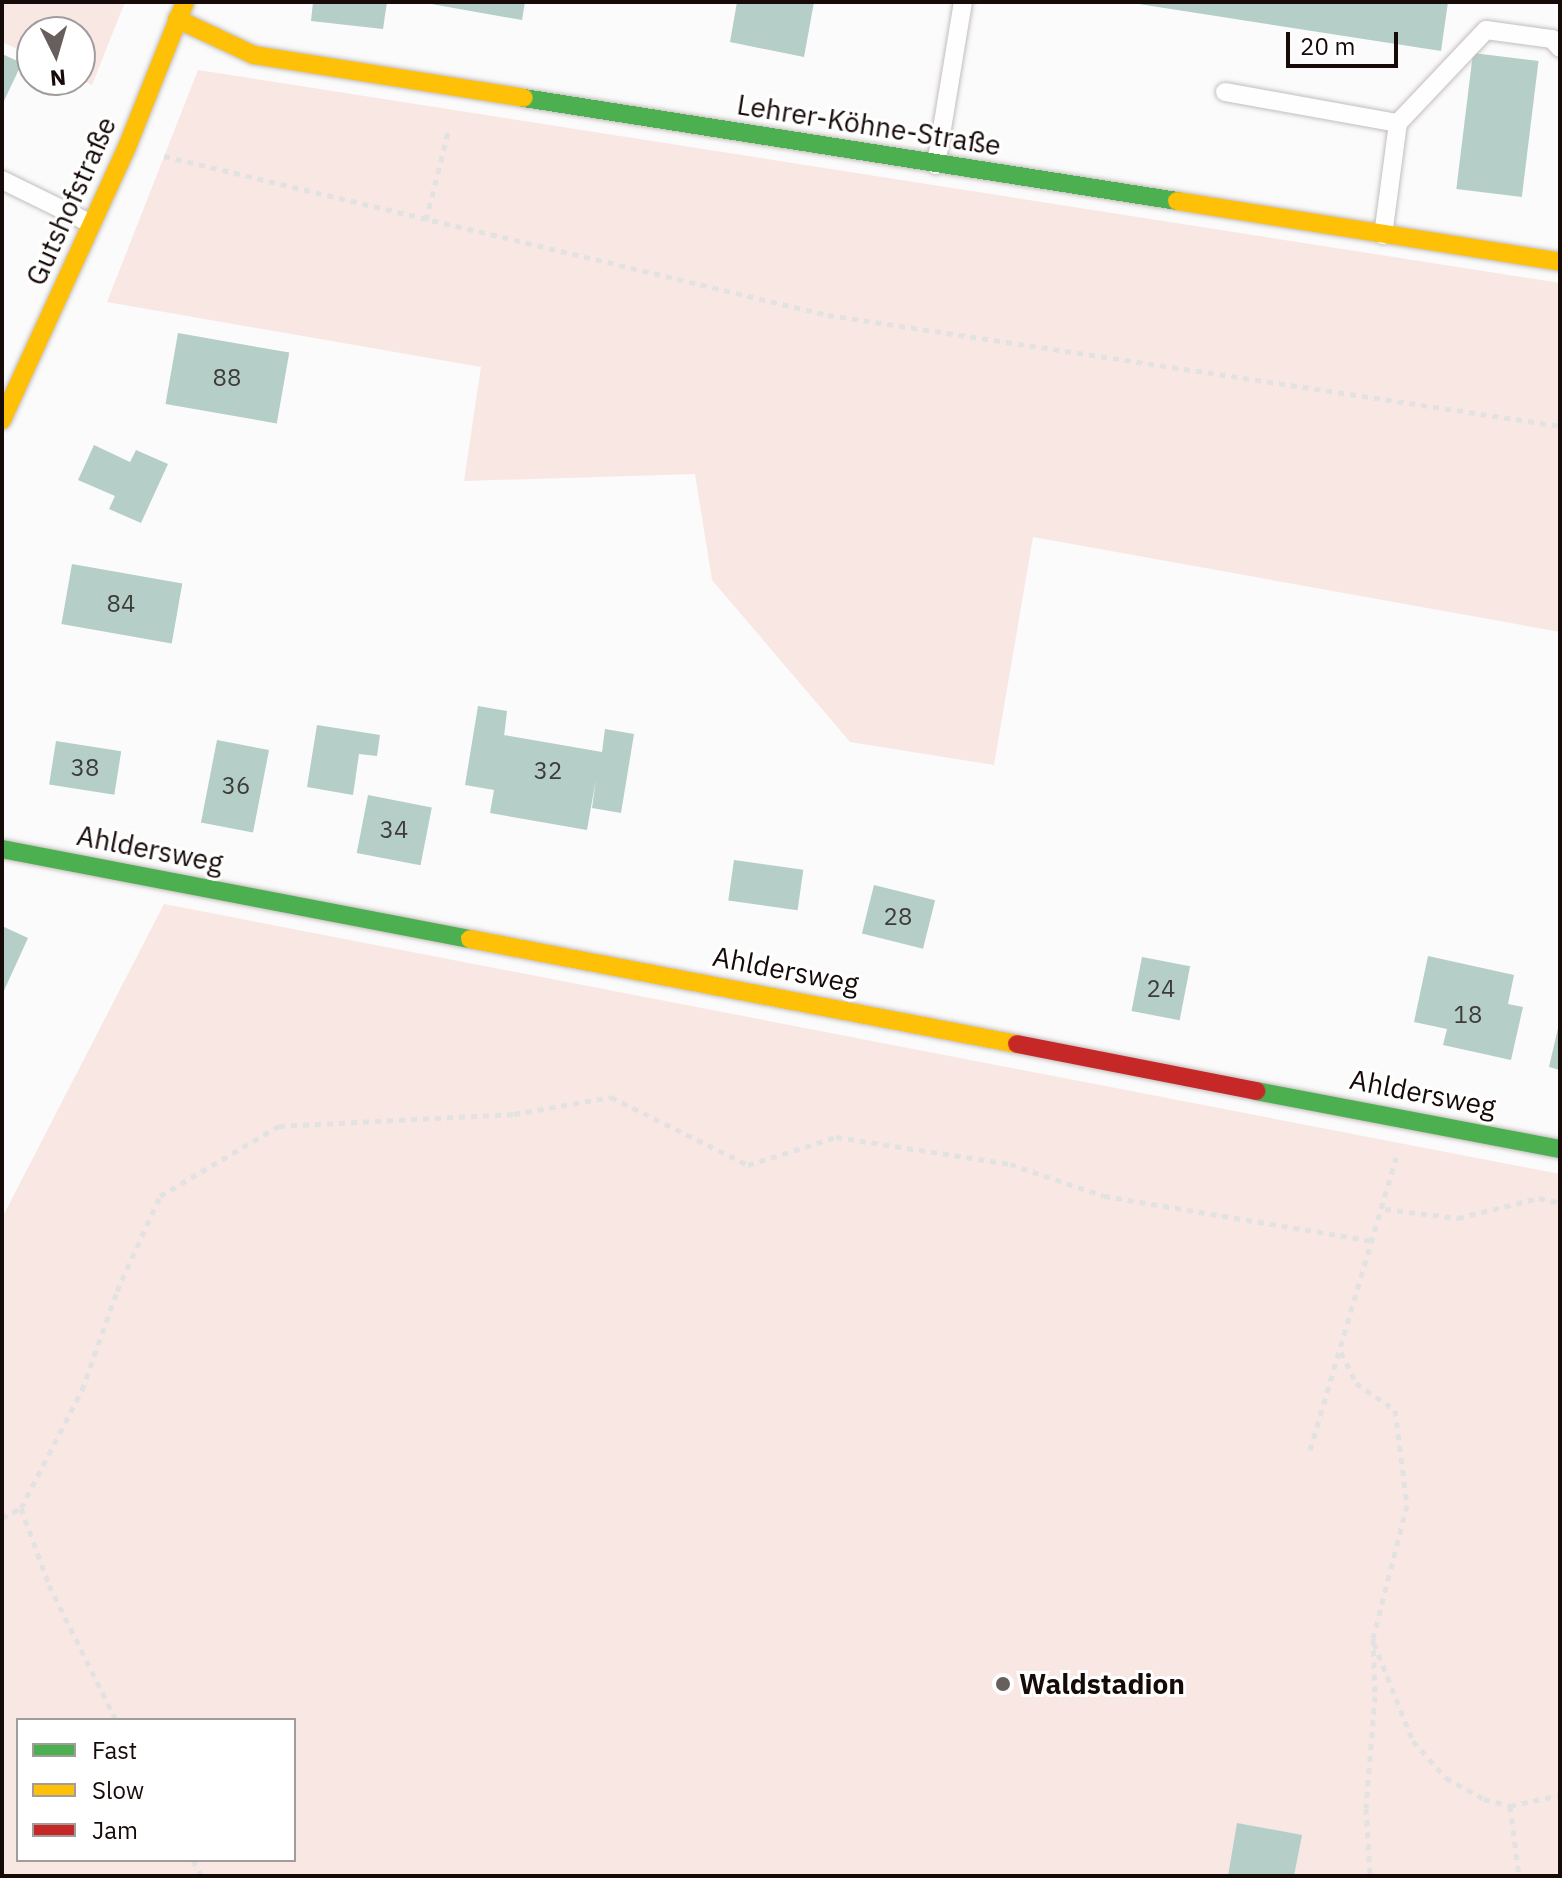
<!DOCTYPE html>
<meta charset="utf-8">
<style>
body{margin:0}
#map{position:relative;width:1562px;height:1878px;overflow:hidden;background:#fbfbfb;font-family:"IBM Plex Sans",sans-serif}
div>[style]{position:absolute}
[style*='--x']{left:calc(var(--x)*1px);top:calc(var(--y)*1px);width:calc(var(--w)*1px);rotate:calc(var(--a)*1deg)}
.green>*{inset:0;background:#f9e7e4}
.building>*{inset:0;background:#b5cec8;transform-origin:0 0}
.path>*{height:5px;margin-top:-2.5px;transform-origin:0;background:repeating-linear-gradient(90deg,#e2e2e2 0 6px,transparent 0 12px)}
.roads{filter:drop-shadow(0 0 2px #c4bdbc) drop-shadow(0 0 2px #c4bdbc)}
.lane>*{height:18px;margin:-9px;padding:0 9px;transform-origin:9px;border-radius:9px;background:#fefefe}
.fast>*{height:18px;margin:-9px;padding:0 9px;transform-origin:9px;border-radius:9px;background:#4caf50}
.slow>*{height:18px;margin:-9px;padding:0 9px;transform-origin:9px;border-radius:9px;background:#ffc107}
.jam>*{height:18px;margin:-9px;padding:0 9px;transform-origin:9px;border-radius:9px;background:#c62828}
.dots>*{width:22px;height:22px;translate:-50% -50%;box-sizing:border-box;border:4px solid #fff;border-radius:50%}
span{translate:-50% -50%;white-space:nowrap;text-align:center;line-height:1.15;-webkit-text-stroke:6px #fff;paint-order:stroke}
.number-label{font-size:24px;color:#3e3c39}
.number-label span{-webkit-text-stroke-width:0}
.street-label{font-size:28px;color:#170b09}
.poi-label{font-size:28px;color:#170b09;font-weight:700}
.left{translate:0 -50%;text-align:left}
.frame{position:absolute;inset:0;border:4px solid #170b09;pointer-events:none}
.legend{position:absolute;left:16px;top:1718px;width:280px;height:144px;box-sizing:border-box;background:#fff;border:2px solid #a29d9d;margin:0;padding:10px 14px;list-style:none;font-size:24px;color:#170b09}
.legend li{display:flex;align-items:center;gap:16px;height:40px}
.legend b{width:40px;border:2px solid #a29d9d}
.north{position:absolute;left:16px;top:16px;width:80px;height:80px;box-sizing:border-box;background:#fff;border:2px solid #a29d9d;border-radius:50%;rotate:175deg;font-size:22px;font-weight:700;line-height:32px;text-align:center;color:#170b09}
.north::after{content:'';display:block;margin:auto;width:28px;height:36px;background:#675f5e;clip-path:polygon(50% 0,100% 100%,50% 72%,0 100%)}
.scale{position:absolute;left:1286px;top:32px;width:112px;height:36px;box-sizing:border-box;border:4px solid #170b09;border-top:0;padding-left:10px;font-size:24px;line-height:28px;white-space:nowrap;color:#170b09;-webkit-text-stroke:6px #fff;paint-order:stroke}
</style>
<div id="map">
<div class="green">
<div style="clip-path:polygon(2px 2px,125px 2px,92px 85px,80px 79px,80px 32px,32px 32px,32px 56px,2px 42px)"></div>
<div style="clip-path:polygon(198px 70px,1560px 283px,1560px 632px,1033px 537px,994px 765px,850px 742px,712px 580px,695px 474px,464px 481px,481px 367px,107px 302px)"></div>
<div style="clip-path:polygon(evenodd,164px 904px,1560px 1174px,1560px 1876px,2px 1876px,2px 1218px,164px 904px,18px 1720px,294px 1720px,294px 1860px,18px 1860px,18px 1720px)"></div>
</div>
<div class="building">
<div style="clip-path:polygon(313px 2px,387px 2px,383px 29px,311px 21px)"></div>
<div style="clip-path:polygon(420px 2px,525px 2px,522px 20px)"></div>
<div style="clip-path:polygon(737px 2px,814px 2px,804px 57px,730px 42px)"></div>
<div style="clip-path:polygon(1126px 2px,1448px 2px,1441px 51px)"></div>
<div style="left:1473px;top:53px;width:66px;height:137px;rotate:7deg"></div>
<div style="clip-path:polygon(2px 54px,22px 63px,2px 105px)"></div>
<div style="left:178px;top:333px;width:113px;height:72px;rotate:10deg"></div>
<div style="clip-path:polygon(94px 445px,130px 462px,136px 450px,168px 464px,141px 523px,109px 509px,115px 496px,78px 480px)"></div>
<div style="left:72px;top:564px;width:112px;height:61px;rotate:10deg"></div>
<div style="clip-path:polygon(478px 706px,507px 711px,503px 745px,504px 735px,602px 752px,605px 729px,634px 734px,621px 813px,592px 808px,596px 779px,587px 830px,490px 813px,494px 790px,465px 785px)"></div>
<div style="clip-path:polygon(317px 725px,380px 735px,377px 756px,359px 754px,353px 795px,307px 787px)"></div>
<div style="left:217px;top:740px;width:53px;height:84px;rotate:11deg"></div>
<div style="left:56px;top:741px;width:66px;height:44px;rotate:9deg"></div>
<div style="left:368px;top:795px;width:65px;height:59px;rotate:11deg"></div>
<div style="left:734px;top:860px;width:70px;height:41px;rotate:8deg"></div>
<div style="left:874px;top:885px;width:63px;height:50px;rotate:14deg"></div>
<div style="clip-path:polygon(2px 926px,28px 938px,2px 995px)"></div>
<div style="clip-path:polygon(1428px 956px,1514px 975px,1508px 1004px,1523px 1007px,1511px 1060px,1443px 1045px,1447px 1029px,1414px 1022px)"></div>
<div style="left:1142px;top:957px;width:49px;height:55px;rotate:11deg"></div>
<div style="clip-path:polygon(1559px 1024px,1560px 1024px,1560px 1070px,1549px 1067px)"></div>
<div style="clip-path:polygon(1237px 1823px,1302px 1835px,1294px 1876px,1228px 1876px)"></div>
</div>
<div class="path">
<div style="--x:164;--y:156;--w:683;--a:13.47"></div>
<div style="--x:828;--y:315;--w:740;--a:8.62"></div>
<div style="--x:426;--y:220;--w:95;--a:-76"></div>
<div style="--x:1385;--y:1209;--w:74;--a:7"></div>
<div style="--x:1458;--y:1218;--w:83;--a:-13.9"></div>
<div style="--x:1539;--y:1198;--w:22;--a:13"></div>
<div style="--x:1341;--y:1352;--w:34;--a:64"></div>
<div style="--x:1356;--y:1383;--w:47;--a:34.7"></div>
<div style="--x:1395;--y:1410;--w:96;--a:82.8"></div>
<div style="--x:1407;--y:1505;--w:137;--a:104.3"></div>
<div style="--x:1373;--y:1638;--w:58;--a:88"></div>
<div style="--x:1375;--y:1696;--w:112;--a:94.6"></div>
<div style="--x:1366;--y:1808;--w:68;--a:86.6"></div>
<div style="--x:1310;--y:1450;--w:305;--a:-73.6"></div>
<div style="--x:21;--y:1508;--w:82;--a:70"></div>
<div style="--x:49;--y:1585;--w:151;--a:63.6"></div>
<div style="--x:2;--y:1518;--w:21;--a:-28"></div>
<div style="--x:21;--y:1508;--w:133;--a:-62.7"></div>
<div style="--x:82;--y:1390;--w:105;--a:-70.5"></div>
<div style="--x:117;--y:1291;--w:104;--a:-65.6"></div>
<div style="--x:160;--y:1196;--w:138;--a:-30.5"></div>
<div style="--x:279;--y:1126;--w:235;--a:-2.9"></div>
<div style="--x:514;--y:1114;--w:98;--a:-9.9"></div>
<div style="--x:611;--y:1097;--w:153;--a:26.4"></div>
<div style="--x:748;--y:1165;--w:92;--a:-17.7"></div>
<div style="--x:836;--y:1137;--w:176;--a:8.8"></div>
<div style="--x:1010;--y:1164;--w:99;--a:18.8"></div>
<div style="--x:1104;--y:1196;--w:274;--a:9.5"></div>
<div style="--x:1374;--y:1643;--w:105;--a:68.3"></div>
<div style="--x:1413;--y:1741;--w:50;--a:48.3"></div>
<div style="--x:1446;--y:1778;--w:43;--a:28.9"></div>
<div style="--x:1484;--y:1799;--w:27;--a:15"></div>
<div style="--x:1510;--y:1806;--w:51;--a:-12.4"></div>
<div style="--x:1510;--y:1806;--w:71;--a:82.7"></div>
<div style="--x:193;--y:1860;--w:18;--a:61"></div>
</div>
<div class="roads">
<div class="lane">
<div style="--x:1225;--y:92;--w:176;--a:10.2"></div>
<div style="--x:1398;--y:123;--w:113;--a:97.6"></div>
<div style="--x:1398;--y:123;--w:128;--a:-46.6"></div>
<div style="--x:1486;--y:30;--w:67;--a:7.8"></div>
<div style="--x:1552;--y:39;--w:12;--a:48"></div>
<div style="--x:936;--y:165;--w:165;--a:-80.6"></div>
<div style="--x:2;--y:180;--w:100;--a:26.1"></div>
</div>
<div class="fast">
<div style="--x:524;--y:98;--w:661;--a:8.96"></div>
<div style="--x:2;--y:849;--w:477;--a:10.9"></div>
<div style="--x:1256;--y:1091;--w:309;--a:10.8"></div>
</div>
<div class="slow">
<div style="--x:177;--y:19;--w:85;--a:25.1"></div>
<div style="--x:254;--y:55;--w:273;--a:9"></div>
<div style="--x:1177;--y:201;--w:388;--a:9"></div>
<div style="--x:2;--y:420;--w:300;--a:-65.4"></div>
<div style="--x:127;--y:147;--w:156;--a:-68.2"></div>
<div style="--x:470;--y:939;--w:557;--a:10.87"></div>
</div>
<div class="jam">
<div style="--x:1017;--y:1044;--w:244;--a:11.1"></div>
</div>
</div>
<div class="dots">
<div style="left:1003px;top:1684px;background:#675f5e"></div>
</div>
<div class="number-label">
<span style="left:227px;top:378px">88</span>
<span style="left:121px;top:604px">84</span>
<span style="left:85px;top:768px">38</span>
<span style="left:548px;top:771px">32</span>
<span style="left:236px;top:786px">36</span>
<span style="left:394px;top:830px">34</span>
<span style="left:898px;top:917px">28</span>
<span style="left:1161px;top:989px">24</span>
<span style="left:1468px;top:1015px">18</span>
</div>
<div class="street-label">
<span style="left:869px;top:125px;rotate:9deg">Lehrer-Köhne-Straße</span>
<span style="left:71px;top:201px;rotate:-66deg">Gutshofstraße</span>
<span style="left:150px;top:849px;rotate:11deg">Ahldersweg</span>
<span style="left:786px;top:970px;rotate:11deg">Ahldersweg</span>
<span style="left:1423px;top:1093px;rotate:11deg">Ahldersweg</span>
</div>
<div class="poi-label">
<span class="left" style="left:1019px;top:1684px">Waldstadion</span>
</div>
<div class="frame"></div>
<ul class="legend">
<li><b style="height:10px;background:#4caf50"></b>Fast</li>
<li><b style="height:10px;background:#ffc107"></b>Slow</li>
<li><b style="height:10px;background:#c62828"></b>Jam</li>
</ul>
<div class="north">N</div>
<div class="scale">20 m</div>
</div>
